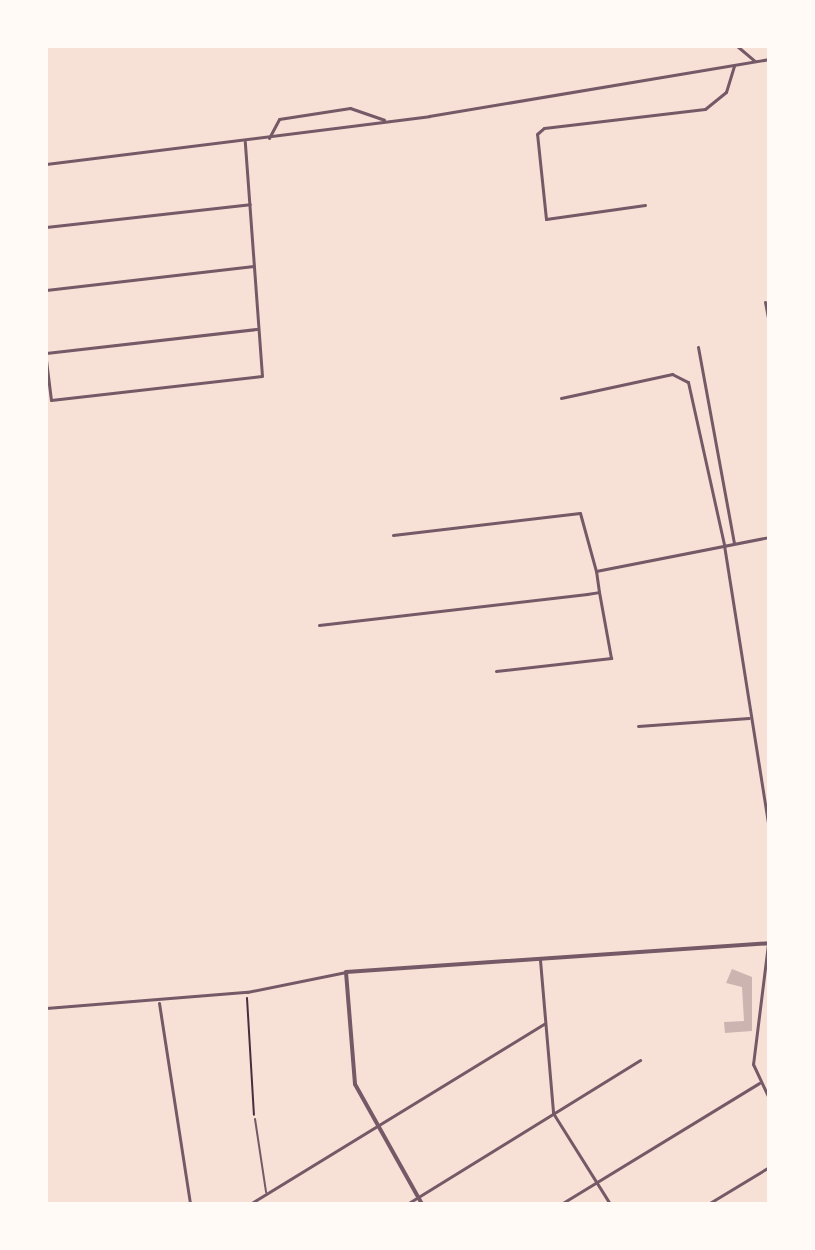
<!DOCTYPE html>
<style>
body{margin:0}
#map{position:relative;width:815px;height:1250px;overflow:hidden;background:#f7e1d7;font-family:"Work Sans",sans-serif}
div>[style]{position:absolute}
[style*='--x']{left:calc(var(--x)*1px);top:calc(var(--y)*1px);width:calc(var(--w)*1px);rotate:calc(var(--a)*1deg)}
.building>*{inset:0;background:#ccb4b1}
.path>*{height:2px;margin:-1px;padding:0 1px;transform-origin:1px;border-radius:1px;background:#4a2c40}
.service>*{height:2px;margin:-1px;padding:0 1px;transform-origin:1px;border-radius:1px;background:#755966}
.minor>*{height:3px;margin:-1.5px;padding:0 1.5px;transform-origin:1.5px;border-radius:1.5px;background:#755966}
.tertiary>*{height:4px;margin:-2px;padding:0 2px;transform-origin:2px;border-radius:2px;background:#755966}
span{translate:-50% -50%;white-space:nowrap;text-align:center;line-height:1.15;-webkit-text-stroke:8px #fffaf5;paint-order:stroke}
.frame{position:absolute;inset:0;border:48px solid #fffaf5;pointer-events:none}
</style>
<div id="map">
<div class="building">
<div style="clip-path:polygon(732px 969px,752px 977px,752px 1031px,725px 1033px,724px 1022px,744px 1021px,742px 987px,726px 983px)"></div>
</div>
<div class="path">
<div style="--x:247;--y:998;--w:117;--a:86.6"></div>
</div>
<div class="service">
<div style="--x:255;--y:1119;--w:74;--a:81.4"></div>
</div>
<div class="minor">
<div style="--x:737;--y:46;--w:23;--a:40"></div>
<div style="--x:269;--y:138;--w:21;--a:-62"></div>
<div style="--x:279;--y:119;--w:72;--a:-8.8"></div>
<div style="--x:350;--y:108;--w:36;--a:19"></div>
<div style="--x:46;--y:164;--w:386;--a:-7.1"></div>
<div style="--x:429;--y:116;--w:345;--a:-9.5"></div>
<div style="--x:645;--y:205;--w:100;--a:172"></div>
<div style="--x:546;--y:219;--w:85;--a:-96"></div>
<div style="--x:537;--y:134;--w:9;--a:-41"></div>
<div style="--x:544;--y:128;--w:162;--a:-6.7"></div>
<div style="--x:705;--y:109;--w:27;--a:-39"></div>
<div style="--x:726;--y:92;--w:28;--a:-73"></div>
<div style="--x:46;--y:227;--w:205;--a:-6.4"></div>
<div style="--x:46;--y:290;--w:209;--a:-6.6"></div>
<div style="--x:765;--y:302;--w:21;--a:79"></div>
<div style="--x:698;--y:347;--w:199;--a:79.6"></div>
<div style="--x:46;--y:353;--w:212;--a:-6.5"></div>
<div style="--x:46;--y:360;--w:40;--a:82.9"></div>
<div style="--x:51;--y:400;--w:212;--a:-6.5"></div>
<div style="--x:262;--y:376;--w:235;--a:-94.2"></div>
<div style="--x:561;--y:398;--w:114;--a:-12.2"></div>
<div style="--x:672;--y:374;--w:18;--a:27"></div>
<div style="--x:688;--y:382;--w:167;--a:77.5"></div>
<div style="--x:724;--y:545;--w:288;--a:81"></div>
<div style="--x:393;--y:535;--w:188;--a:-6.7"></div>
<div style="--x:580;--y:513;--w:60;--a:74.6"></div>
<div style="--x:319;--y:625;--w:270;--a:-6.6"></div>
<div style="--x:587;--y:594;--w:12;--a:-9"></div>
<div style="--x:599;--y:592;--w:21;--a:-98"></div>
<div style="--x:596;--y:571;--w:176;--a:-11.1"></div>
<div style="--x:496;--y:671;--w:116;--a:-6.4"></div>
<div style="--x:611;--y:658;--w:67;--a:-100.3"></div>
<div style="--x:638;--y:726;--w:111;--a:-4.1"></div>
<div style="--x:768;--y:944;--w:121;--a:97.1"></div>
<div style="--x:753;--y:1064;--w:38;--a:65"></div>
<div style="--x:540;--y:960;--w:154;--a:85.1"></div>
<div style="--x:553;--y:1113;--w:107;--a:57.9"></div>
<div style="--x:159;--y:1003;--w:203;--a:81.2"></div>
<div style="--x:46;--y:1008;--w:202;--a:-4.6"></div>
<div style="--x:247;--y:992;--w:101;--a:-11.4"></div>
<div style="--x:250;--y:1204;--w:345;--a:-31.5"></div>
<div style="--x:407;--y:1204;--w:274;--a:-31.7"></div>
<div style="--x:561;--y:1204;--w:232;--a:-31.4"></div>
<div style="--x:708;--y:1204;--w:71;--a:-31.2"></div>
</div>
<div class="tertiary">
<div style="--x:422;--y:1204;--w:137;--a:-119.2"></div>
<div style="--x:355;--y:1084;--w:112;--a:-94.6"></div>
<div style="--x:346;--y:972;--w:424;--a:-3.9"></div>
</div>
<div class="frame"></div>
</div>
